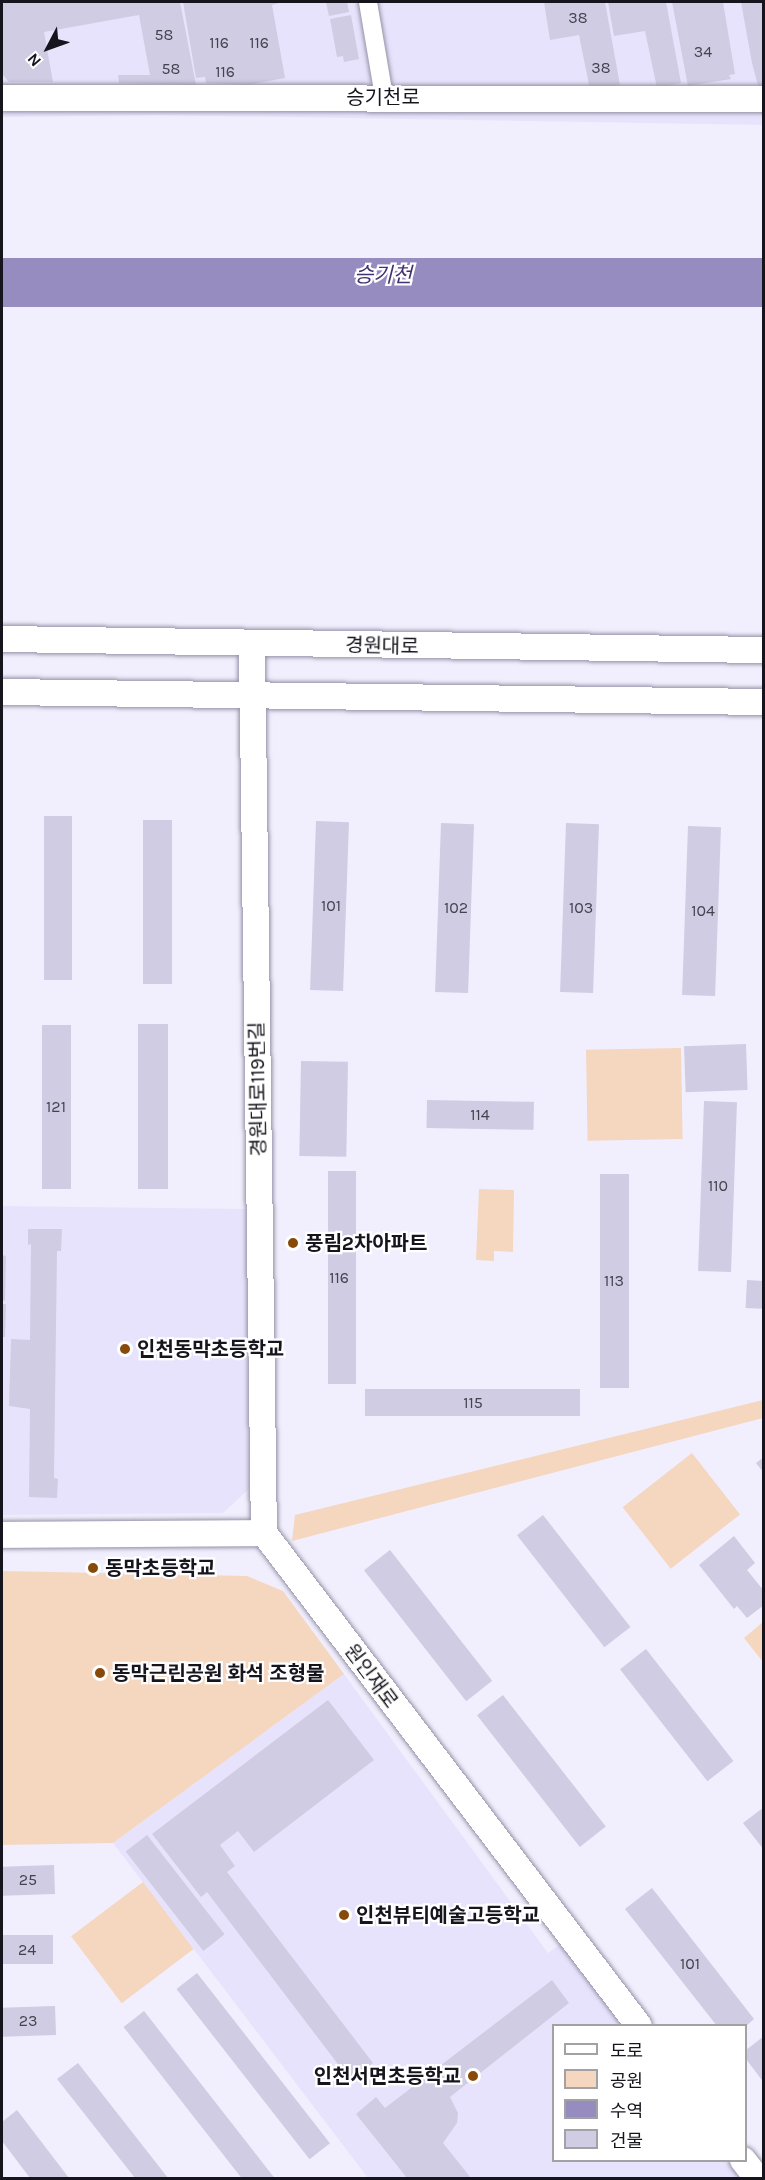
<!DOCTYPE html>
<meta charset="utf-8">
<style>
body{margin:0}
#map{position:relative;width:765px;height:2180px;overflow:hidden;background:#f1effd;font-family:Karla,"Noto Sans KR",sans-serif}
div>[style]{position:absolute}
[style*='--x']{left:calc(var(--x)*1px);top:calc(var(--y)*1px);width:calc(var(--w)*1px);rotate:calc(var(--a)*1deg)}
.built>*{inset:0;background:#e8e3fc}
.green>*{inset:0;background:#f5d6bf;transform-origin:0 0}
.water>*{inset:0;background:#978cbf;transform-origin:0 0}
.building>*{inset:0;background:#d0cce3;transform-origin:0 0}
.roads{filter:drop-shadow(0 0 2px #9591a7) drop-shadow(0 0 2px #9591a7)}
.street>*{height:18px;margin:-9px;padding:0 9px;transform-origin:9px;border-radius:9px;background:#fff}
.secondary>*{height:26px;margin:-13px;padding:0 13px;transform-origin:13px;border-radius:13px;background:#fff}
.dots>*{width:16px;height:16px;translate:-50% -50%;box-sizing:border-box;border:3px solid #fff;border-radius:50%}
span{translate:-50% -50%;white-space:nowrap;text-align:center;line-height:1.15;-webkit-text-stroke:4.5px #fff;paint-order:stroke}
.number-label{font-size:16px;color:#44424e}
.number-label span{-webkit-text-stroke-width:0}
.street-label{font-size:20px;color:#16141c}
.poi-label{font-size:20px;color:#16141c;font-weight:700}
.left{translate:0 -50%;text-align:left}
.right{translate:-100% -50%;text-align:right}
.water-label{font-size:21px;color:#443171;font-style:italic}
.frame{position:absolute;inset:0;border:3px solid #16141c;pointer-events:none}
.legend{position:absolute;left:552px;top:2024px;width:195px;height:138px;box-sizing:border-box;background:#fff;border:2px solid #a2a1a4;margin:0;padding:8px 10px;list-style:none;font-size:18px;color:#16141c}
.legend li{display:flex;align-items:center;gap:12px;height:30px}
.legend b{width:30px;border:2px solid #a2a1a4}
.north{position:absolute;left:18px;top:18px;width:60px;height:60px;-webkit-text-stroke:4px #fff;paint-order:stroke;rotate:229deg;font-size:16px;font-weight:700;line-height:24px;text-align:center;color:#16141c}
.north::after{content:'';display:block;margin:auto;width:21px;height:27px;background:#16141c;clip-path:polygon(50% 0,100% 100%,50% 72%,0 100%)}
</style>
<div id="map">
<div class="built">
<div style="clip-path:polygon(2px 2px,763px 2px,763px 125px,157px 115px,2px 117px)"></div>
<div style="clip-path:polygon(2px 1206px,247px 1209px,249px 1489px,223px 1513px,2px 1515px)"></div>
<div style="clip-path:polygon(344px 1674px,548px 1953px,570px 1937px,639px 2025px,554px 2026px,554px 2160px,743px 2161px,757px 2178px,368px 2178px,113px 1843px)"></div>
</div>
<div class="green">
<div style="left:681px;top:1048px;width:91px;height:95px;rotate:89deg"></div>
<div style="clip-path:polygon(479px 1189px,514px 1190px,513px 1252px,494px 1251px,494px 1261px,476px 1260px)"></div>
<div style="clip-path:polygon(763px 1400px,763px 1418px,292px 1541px,295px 1515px)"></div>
<div style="left:692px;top:1453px;width:78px;height:88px;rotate:52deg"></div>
<div style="clip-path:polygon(2px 1571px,247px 1576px,283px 1591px,344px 1674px,113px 1843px,2px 1845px)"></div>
<div style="clip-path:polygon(763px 1622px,763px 1662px,744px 1638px)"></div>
<div style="left:143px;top:1882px;width:84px;height:90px;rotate:53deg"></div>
</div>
<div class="water">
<div style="left:2px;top:258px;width:761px;height:49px"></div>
</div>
<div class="building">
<div style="clip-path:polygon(2px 2px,180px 2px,196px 85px,119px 83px,118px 75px,150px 75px,139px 15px,44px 32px,53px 82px,9px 82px,2px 74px)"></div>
<div style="clip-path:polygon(183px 2px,282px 2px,272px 5px,285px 78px,248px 85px,206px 83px,205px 77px,196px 78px)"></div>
<div style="clip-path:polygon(326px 2px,347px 2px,349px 12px,329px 16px)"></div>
<div style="clip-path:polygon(544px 2px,605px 2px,620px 85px,590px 90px,579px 35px,550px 40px)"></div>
<div style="clip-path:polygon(608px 2px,666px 2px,681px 83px,657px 88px,645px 31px,614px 36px)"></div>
<div style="clip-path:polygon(672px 2px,723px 2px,735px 74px,729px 75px,731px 79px,688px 86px)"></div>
<div style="clip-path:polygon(741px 2px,764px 2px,764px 93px,760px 93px,752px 63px)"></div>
<div style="clip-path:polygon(351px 15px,359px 59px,344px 62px,343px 56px,337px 57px,330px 19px)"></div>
<div style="left:44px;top:816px;width:28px;height:164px"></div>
<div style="left:143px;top:820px;width:29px;height:164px"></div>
<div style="left:316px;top:821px;width:33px;height:169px;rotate:2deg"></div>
<div style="left:441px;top:823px;width:33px;height:169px;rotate:2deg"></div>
<div style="left:566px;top:823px;width:33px;height:169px;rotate:2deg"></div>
<div style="left:688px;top:826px;width:33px;height:169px;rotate:2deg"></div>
<div style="left:138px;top:1024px;width:30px;height:165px"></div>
<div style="left:42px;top:1025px;width:29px;height:164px"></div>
<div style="left:746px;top:1044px;width:46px;height:62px;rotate:88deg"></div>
<div style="left:301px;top:1061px;width:47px;height:95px;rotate:1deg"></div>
<div style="left:427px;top:1100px;width:107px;height:28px;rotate:1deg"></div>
<div style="left:704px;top:1101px;width:33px;height:170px;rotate:2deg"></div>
<div style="left:328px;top:1171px;width:28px;height:213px"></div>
<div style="left:600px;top:1174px;width:29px;height:214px"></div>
<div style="clip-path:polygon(28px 1229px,62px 1229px,61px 1251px,57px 1251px,54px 1478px,58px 1479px,57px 1498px,29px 1497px,30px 1409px,9px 1406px,11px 1339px,30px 1340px,31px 1244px,28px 1245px)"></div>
<div style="clip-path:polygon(2px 1255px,6px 1256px,5px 1301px,2px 1300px)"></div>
<div style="left:747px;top:1280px;width:17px;height:28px;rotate:3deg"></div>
<div style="clip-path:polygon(2px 1304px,6px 1304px,5px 1337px,2px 1337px)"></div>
<div style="left:365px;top:1389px;width:215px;height:27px"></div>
<div style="clip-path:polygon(764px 1457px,764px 1473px,756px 1463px)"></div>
<div style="left:543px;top:1515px;width:142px;height:33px;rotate:52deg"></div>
<div style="clip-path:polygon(734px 1536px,755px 1563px,747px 1570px,764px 1591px,764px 1605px,747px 1618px,737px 1606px,734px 1609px,699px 1565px)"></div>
<div style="left:390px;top:1550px;width:166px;height:33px;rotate:52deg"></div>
<div style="left:646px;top:1649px;width:142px;height:33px;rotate:52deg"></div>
<div style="left:503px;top:1695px;width:167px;height:33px;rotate:52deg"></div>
<div style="clip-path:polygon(328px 1700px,374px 1760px,254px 1852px,238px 1831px,220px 1845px,235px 1866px,227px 1872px,373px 2063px,350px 2080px,207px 1892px,201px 1897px,152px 1834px)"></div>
<div style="clip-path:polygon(764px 1807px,764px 1850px,743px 1823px)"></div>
<div style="left:147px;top:1835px;width:126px;height:27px;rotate:52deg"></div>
<div style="left:54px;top:1865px;width:29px;height:52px;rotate:88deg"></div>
<div style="clip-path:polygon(652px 1888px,754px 2019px,746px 2026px,717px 2026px,625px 1909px)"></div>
<div style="left:53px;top:1935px;width:29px;height:51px;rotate:90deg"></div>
<div style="left:197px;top:1973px;width:216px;height:26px;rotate:52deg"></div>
<div style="clip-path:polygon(552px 1980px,569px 2003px,450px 2097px,458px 2113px,457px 2123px,443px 2143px,471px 2178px,407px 2178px,356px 2114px,376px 2097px,385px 2108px)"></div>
<div style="left:55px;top:2006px;width:29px;height:53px;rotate:88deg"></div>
<div style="left:144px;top:2011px;width:212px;height:26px;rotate:52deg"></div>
<div style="clip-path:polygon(764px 2036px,764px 2083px,746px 2059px,746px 2050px)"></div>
<div style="clip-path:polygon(78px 2063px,168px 2178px,135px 2178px,57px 2079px)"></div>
<div style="clip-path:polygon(17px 2110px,69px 2178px,30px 2178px,2px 2141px,2px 2122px)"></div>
</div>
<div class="roads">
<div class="street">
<div style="--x:368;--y:2;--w:96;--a:80.4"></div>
</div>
<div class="secondary">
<div style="--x:2;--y:98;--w:762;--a:0.08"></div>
<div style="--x:2;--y:639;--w:762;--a:0.83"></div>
<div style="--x:252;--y:645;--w:888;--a:89.23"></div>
<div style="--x:264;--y:1533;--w:619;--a:52.74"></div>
<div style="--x:2;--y:692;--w:762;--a:0.75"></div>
<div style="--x:2;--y:1535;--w:262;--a:-0.4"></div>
<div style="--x:743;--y:2160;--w:23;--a:52"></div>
</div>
</div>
<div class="dots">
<div style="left:293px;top:1243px;background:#874a0b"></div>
<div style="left:125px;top:1349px;background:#874a0b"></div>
<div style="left:93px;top:1568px;background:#874a0b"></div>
<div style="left:100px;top:1673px;background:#874a0b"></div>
<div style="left:344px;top:1915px;background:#874a0b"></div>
<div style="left:473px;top:2076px;background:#874a0b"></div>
</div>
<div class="number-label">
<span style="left:578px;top:18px">38</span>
<span style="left:164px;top:35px">58</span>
<span style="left:219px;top:43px">116</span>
<span style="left:259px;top:43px">116</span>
<span style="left:703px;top:52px">34</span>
<span style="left:601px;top:68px">38</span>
<span style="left:171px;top:69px">58</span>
<span style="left:225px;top:72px">116</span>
<span style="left:331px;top:906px">101</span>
<span style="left:456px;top:908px">102</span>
<span style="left:581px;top:908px">103</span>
<span style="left:703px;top:911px">104</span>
<span style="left:56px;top:1107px">121</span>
<span style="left:480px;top:1115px">114</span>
<span style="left:718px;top:1186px">110</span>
<span style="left:339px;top:1278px">116</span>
<span style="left:614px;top:1281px">113</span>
<span style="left:473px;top:1403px">115</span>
<span style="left:28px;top:1880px">25</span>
<span style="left:27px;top:1950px">24</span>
<span style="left:690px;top:1964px">101</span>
<span style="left:28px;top:2021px">23</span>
</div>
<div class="street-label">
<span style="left:383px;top:97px">승기천로</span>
<span style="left:382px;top:646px;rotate:1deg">경원대로</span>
<span style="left:258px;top:1089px;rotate:-91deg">경원대로119번길</span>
<span style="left:371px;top:1676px;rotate:53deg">원인재로</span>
</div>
<div class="poi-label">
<span class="left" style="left:305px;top:1243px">풍림2차아파트</span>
<span class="left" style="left:137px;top:1349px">인천동막초등학교</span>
<span class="left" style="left:105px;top:1568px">동막초등학교</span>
<span class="left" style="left:112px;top:1673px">동막근린공원 화석 조형물</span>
<span class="left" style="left:356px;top:1915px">인천뷰티예술고등학교</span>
<span class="right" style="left:461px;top:2076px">인천서면초등학교</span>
</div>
<div class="water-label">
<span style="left:383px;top:275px">승기천</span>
</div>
<div class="frame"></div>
<ul class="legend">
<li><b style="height:8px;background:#fff"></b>도로</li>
<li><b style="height:16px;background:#f5d6bf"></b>공원</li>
<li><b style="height:16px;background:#978cbf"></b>수역</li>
<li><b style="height:16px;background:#d0cce3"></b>건물</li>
</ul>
<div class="north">N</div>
</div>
